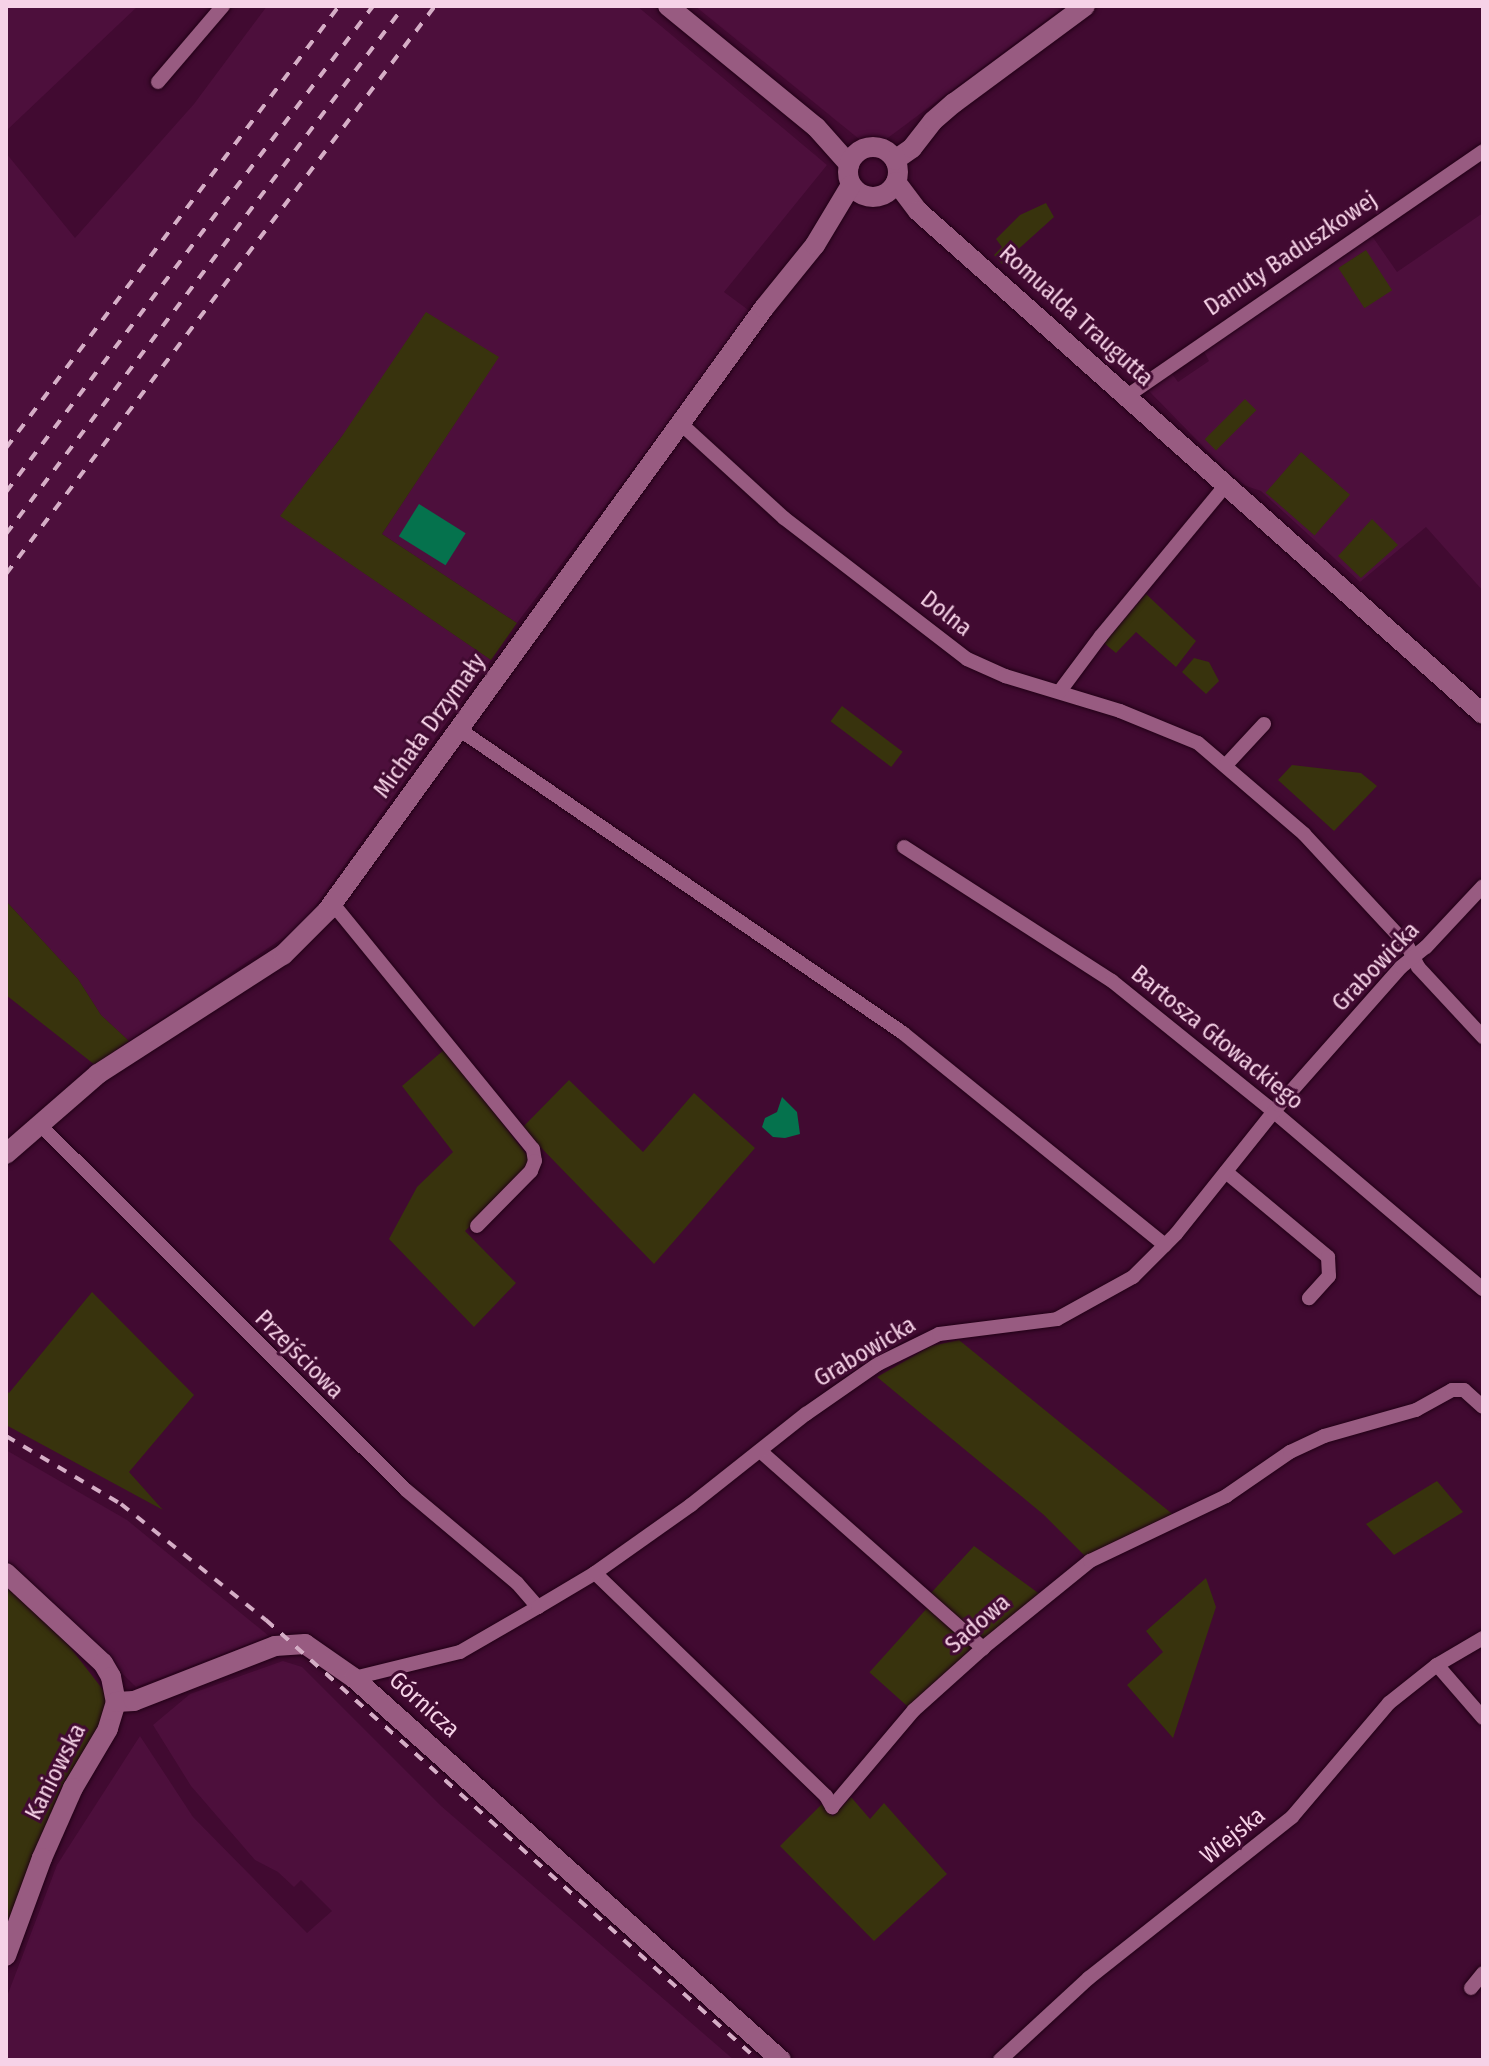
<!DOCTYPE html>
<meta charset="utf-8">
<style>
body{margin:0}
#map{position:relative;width:1489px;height:2066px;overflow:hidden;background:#410a31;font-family:"Fira Sans Condensed",sans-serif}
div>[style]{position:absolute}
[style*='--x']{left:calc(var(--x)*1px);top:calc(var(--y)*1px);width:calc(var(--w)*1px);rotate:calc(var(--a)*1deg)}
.built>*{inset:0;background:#4d0f3c}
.green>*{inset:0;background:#38330d;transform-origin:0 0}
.water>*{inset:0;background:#05724d;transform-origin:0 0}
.roads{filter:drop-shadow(0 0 2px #210016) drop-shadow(0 0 2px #210016)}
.street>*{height:14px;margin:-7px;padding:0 7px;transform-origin:7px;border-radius:7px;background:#985b81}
.secondary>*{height:20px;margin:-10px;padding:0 10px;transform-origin:10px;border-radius:10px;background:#985b81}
.secondary>.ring{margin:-10px;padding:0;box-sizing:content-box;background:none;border:20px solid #985b81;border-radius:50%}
.rail>*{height:4px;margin-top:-2px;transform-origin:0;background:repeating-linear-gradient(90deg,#d5aec6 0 10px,transparent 0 20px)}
span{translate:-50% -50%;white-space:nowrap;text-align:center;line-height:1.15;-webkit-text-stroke:6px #410a31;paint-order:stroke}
.street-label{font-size:24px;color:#f6d2e7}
.frame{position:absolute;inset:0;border:8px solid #f6d2e7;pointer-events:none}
</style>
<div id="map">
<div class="built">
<div style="clip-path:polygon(6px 6px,138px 6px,6px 131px)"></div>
<div style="clip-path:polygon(267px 6px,637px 6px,827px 165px,724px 292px,751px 312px,517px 623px,382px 534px,482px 382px,342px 436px,281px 516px,491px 660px,301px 926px,129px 1041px,101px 1015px,78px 979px,6px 901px,6px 153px,75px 238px,194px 104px)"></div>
<div style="clip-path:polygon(695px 6px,1065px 6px,885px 140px,864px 143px)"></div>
<div style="clip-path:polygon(1483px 213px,1483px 591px,1426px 527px,1360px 582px,1261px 491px,1246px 486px,1227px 471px,1146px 388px,1170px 371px,1178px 382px,1209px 361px,1203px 350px,1372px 236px,1397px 272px)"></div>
<div style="clip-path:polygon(6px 1450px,127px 1520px,269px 1636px,136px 1687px,6px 1560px)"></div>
<div style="clip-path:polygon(283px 1661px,302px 1667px,441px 1806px,734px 2060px,6px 2060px,6px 1999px,57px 1865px,140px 1736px,193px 1817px,307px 1933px,332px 1911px,301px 1880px,294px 1887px,278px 1872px,255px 1860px,191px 1786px,153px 1725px,190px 1694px)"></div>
</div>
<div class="green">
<div style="clip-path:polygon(1046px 203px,1054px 217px,1002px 264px,994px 255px,1002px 247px,996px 239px,1020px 215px)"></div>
<div style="left:1366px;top:250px;width:48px;height:33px;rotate:57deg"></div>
<div style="clip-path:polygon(426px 312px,499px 357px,382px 534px,517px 623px,491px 660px,280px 516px,342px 436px)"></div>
<div style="left:1245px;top:399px;width:16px;height:57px;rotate:45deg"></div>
<div style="left:1301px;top:452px;width:65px;height:54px;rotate:41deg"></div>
<div style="clip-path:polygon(1372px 519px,1398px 545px,1361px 578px,1338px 556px)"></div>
<div style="clip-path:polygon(1146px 594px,1196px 641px,1176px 667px,1136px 632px,1116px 653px,1104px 643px)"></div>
<div style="clip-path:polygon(1194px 658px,1209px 662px,1219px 681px,1206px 694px,1182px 672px)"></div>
<div style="left:842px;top:706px;width:76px;height:19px;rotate:37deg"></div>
<div style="clip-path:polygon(1292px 765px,1361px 773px,1377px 786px,1334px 831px,1278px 780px)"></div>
<div style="clip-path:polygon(6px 901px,78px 979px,101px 1015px,129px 1041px,95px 1065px,6px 995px)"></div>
<div style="clip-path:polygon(445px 1049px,529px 1158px,526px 1171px,465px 1231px,516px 1283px,474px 1327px,389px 1239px,417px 1187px,453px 1152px,402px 1086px)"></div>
<div style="clip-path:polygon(569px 1080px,643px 1152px,694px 1093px,755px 1148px,654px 1264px,522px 1128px)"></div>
<div style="clip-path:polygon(92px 1292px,194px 1395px,129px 1472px,163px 1510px,6px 1425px,6px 1391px,9px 1393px)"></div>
<div style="clip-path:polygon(959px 1340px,1176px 1517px,1087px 1558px,1044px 1515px,877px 1377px,931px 1346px)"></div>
<div style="clip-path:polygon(1437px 1481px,1463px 1512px,1394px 1555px,1366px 1524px)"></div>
<div style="clip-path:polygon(974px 1546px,1041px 1595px,990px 1637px,981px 1639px,931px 1593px)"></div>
<div style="clip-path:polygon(1206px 1578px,1216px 1607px,1173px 1738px,1127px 1685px,1163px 1652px,1146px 1631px)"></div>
<div style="clip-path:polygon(6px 1586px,63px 1638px,114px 1704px,60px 1790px,6px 1931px)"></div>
<div style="left:929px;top:1606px;width:59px;height:89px;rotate:42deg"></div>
<div style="clip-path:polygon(851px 1797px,870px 1819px,884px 1803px,947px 1874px,874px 1941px,780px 1846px,822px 1804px,833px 1816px)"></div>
</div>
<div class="water">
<div style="left:419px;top:504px;width:55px;height:38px;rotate:32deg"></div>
<div style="clip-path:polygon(782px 1097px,797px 1112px,800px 1134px,785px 1138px,773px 1137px,762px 1127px,765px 1118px,777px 1112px)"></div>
</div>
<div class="roads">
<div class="street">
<div style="--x:158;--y:82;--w:100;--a:-49.5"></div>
<div style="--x:1127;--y:396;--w:432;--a:-34.5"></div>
<div style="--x:680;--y:423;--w:141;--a:42.4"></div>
<div style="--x:784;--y:518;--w:231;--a:37.6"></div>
<div style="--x:967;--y:659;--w:42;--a:24.1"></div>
<div style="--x:1005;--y:676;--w:120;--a:16.9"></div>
<div style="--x:1120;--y:711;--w:84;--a:22.3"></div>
<div style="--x:1198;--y:743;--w:140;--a:40.6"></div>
<div style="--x:1304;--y:834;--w:151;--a:47.1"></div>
<div style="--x:1407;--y:945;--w:25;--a:63"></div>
<div style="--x:1418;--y:967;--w:96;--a:47.1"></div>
<div style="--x:1060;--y:691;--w:69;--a:-53.3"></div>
<div style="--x:1101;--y:636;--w:196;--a:-50.4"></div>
<div style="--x:460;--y:730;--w:537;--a:34.37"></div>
<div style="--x:903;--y:1033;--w:337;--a:39"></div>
<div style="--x:1226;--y:765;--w:56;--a:-47.2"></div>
<div style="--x:904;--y:847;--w:247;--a:32.8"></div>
<div style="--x:1112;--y:981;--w:199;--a:38.9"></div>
<div style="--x:1267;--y:1106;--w:283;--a:40.3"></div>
<div style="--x:333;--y:904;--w:316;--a:50.8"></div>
<div style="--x:533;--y:1149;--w:12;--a:81"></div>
<div style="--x:535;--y:1161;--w:11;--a:112"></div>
<div style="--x:531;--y:1171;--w:77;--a:134.5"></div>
<div style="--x:39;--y:1124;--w:518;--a:44.92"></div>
<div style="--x:406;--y:1490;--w:145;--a:40"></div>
<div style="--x:517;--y:1583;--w:32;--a:49"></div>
<div style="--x:1226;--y:1172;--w:133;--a:39.8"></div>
<div style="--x:1328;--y:1257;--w:19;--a:87"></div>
<div style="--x:1329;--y:1276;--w:30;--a:132"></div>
<div style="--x:760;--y:1451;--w:298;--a:41.5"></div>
<div style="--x:595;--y:1573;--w:321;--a:44"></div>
<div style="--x:826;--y:1796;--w:13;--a:61"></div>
<div style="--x:832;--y:1807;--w:127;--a:-49.8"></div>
<div style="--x:914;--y:1710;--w:93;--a:-41.9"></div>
<div style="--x:983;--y:1648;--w:138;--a:-39.1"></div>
<div style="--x:1090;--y:1561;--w:151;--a:-25.5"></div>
<div style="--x:1226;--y:1496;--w:78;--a:-34.5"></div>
<div style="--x:1290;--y:1452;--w:38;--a:-25"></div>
<div style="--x:1324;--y:1436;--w:96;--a:-15.8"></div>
<div style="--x:1416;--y:1410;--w:41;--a:-29.1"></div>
<div style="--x:1452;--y:1390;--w:12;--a:0"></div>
<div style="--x:1464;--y:1390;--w:25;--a:42"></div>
<div style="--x:1437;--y:1665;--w:70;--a:49"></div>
<div style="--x:354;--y:1678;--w:109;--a:-13.8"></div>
<div style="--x:460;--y:1652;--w:90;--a:-30"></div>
<div style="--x:538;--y:1607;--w:66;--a:-30.8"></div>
<div style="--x:595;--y:1573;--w:118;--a:-35.3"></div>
<div style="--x:691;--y:1505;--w:147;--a:-38.4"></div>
<div style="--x:806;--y:1414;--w:88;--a:-34.8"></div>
<div style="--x:878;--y:1364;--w:68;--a:-26.2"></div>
<div style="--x:939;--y:1334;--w:119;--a:-7.2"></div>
<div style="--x:1057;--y:1319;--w:87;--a:-28.9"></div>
<div style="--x:1133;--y:1277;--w:61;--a:-45"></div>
<div style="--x:1176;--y:1234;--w:165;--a:-51.4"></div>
<div style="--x:1279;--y:1105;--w:184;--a:-48.5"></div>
<div style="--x:1401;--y:967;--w:32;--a:-39"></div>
<div style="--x:1426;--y:947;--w:83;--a:-46.9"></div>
<div style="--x:1471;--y:1988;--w:19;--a:-51"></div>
<div style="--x:1000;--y:2060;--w:121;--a:-42.7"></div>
<div style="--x:1089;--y:1978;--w:259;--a:-38.4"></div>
<div style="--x:1292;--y:1817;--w:150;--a:-49.6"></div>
<div style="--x:1389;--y:1703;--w:61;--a:-38.4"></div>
<div style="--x:1437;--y:1665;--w:53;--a:-30.4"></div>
</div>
<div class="secondary">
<div style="--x:668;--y:6;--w:191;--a:39.3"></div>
<div style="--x:816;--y:127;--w:50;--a:48.3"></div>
<div class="ring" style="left:848px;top:147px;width:30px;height:30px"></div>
<div style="--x:895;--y:160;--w:21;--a:-35"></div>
<div style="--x:912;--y:148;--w:34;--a:-52"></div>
<div style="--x:933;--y:121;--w:28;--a:-41"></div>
<div style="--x:954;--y:103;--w:163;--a:-36.5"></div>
<div style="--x:896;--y:182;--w:36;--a:53"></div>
<div style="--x:918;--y:211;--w:756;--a:41.68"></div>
<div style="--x:6;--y:1154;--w:122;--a:-41"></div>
<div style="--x:98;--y:1074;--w:220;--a:-32.8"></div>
<div style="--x:283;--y:955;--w:62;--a:-45"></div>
<div style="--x:327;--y:911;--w:745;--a:-54.07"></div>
<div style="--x:764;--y:308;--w:81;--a:-51"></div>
<div style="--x:815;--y:245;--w:70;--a:-59"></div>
<div style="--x:6;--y:1573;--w:132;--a:42.9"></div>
<div style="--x:103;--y:1663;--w:16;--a:60"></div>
<div style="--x:111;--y:1677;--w:25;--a:79"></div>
<div style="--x:116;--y:1702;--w:28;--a:107"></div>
<div style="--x:108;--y:1729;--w:69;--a:120.7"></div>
<div style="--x:73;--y:1788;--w:77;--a:113.9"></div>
<div style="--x:42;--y:1858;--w:104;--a:110.2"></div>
<div style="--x:116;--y:1702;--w:18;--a:-3"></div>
<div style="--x:134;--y:1701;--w:151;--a:-21.3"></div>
<div style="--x:275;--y:1646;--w:30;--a:-4"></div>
<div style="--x:305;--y:1644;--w:60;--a:34.8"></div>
<div style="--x:354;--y:1678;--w:573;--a:41.82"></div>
</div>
</div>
<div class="rail">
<div style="--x:6;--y:448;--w:553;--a:-53.01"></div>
<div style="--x:6;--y:492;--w:609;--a:-52.94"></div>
<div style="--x:6;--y:534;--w:661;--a:-52.99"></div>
<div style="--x:6;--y:574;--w:712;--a:-52.94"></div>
<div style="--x:6;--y:1436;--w:134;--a:30.6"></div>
<div style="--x:121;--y:1504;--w:186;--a:38.7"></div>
<div style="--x:266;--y:1620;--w:660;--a:41.81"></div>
</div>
<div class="street-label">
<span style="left:1291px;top:254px;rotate:-34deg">Danuty Baduszkowej</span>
<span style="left:1076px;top:316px;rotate:42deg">Romualda Traugutta</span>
<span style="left:946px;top:614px;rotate:38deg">Dolna</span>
<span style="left:430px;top:726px;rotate:-54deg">Michała Drzymały</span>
<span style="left:1376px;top:967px;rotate:-46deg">Grabowicka</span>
<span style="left:1217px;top:1038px;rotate:39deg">Bartosza Głowackiego</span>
<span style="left:865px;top:1352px;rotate:-31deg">Grabowicka</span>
<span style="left:299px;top:1355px;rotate:45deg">Przejściowa</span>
<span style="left:978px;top:1624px;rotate:-41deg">Sadowa</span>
<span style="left:424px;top:1705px;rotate:42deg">Górnicza</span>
<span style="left:56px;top:1772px;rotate:-63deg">Kaniowska</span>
<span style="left:1233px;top:1836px;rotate:-39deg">Wiejska</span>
</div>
<div class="frame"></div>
</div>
